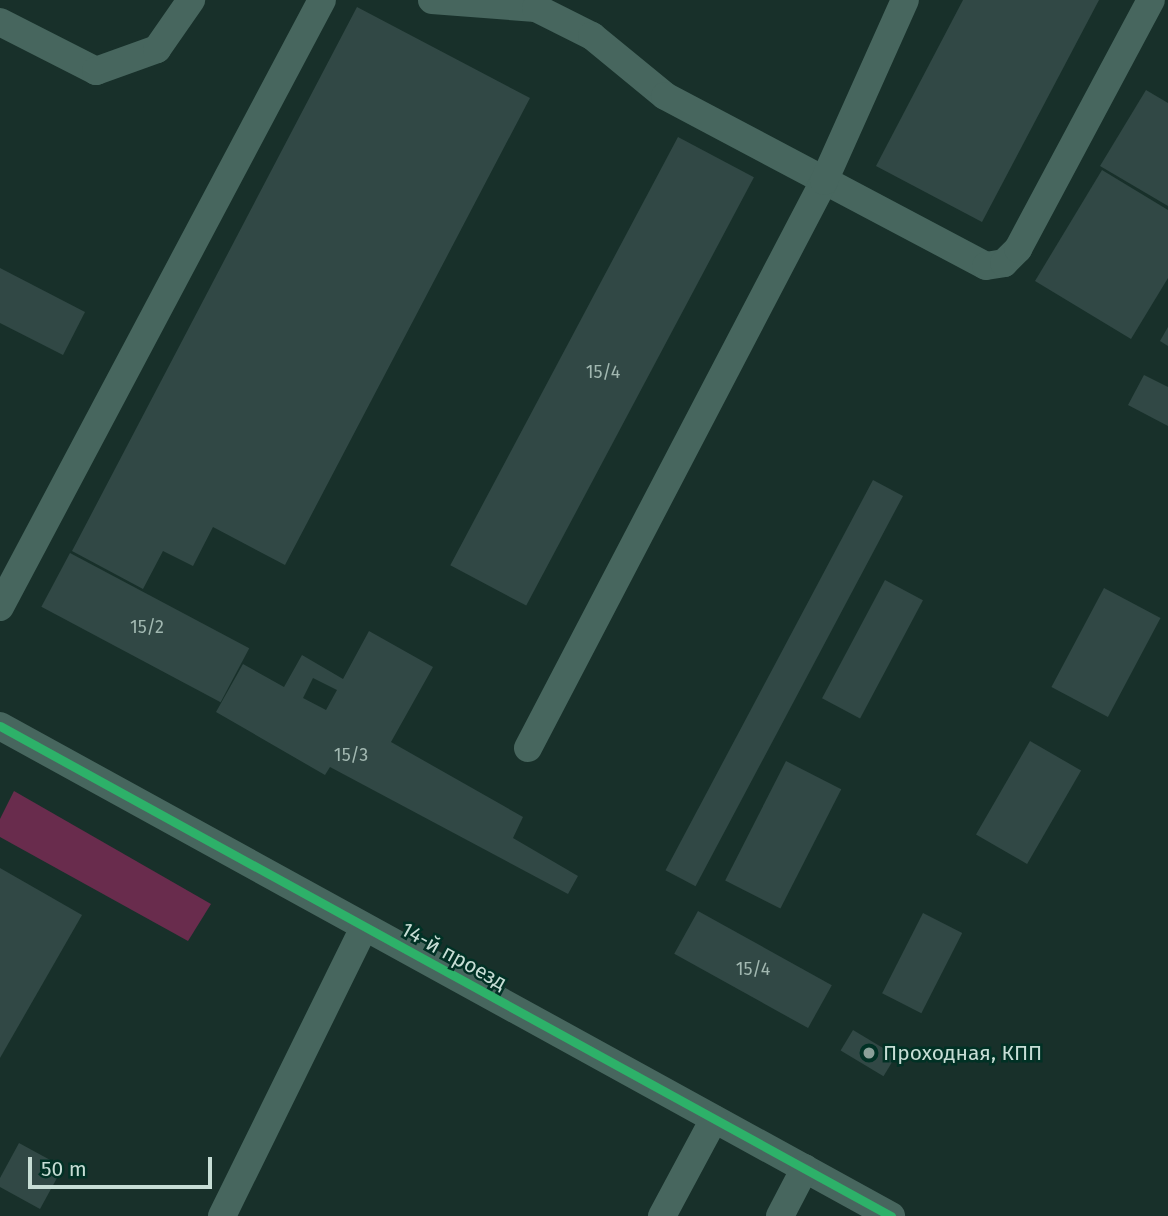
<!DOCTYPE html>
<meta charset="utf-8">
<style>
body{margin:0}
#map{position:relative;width:1168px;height:1216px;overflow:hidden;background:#18302a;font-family:"Fira Sans",sans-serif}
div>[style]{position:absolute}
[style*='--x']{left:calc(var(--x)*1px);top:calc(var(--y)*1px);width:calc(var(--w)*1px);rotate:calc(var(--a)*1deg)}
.green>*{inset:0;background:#692c4d}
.building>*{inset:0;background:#314845;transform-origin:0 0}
.minor>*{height:28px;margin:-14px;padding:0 14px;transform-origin:14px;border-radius:14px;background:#47665e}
.cycleway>*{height:9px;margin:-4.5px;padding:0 4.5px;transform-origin:4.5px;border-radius:4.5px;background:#2db169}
.dots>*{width:19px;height:19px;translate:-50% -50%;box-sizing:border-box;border:4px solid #013125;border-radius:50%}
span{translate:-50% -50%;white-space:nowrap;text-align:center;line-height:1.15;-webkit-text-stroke:5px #013125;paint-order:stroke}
.number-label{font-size:18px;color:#a2b8b1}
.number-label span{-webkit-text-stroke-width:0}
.street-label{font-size:21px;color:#c7ddd5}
.poi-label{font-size:21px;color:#c7ddd5}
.left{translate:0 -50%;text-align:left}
.scale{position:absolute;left:28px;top:1157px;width:184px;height:32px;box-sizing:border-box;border:4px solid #c7ddd5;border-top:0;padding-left:9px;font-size:21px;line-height:24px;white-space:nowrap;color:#c7ddd5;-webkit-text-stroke:5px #013125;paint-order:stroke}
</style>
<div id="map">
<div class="green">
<div style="clip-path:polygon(14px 791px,211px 904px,188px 941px,0 837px,0 819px)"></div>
</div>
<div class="building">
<div style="clip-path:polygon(963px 0,1099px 0,982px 222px,876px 166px)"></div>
<div style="clip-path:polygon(357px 7px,530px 98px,285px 565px,213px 527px,193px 566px,163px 551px,143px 589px,72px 551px)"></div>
<div style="clip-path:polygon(1146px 90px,1168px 103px,1168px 206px,1100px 166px)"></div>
<div style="left:678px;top:137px;width:86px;height:485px;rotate:28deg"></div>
<div style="clip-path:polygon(1102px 170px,1168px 210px,1168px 278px,1131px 339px,1035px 281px)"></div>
<div style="clip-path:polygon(0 268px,85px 312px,63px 355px,0 323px)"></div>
<div style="clip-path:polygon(1168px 327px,1168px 346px,1160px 341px)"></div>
<div style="clip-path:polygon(1144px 375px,1168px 387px,1168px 426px,1128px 405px)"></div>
<div style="left:873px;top:480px;width:34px;height:442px;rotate:28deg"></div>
<div style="left:70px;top:553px;width:203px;height:61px;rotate:28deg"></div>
<div style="left:885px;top:580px;width:43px;height:134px;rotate:28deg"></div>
<div style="left:1104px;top:588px;width:64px;height:112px;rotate:28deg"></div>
<div style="clip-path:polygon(evenodd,369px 631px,433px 667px,391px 742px,523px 817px,513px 838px,578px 876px,568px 894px,330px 767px,325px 775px,216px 712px,243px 664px,284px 687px,302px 655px,343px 679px,369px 631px,313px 678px,337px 690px,326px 710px,303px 698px,313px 678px)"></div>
<div style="left:1030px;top:741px;width:59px;height:108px;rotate:30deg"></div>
<div style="left:786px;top:761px;width:62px;height:134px;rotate:27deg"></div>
<div style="clip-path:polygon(0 868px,82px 915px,0 1058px)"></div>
<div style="left:698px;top:911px;width:153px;height:49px;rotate:29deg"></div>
<div style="left:923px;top:913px;width:44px;height:90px;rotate:27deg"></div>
<div style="left:853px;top:1030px;width:50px;height:24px;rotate:31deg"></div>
<div style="clip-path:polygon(19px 1143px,63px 1167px,40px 1209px,0 1187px,0 1178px)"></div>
</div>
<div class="minor">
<div style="--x:432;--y:0;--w:104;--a:4.4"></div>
<div style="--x:536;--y:8;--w:63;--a:26.6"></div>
<div style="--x:592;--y:36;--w:94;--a:39.4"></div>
<div style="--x:665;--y:96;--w:363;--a:27.9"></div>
<div style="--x:986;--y:266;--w:18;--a:-9"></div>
<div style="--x:1004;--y:263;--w:20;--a:-45"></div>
<div style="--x:1018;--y:249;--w:282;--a:-61.9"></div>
<div style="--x:0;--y:22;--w:108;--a:27"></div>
<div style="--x:96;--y:71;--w:65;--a:-19.8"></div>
<div style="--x:157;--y:49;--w:60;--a:-55.2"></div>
<div style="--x:0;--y:607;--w:687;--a:-62.06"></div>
<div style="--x:0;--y:726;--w:1017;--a:28.81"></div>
<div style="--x:528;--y:748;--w:640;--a:-62.43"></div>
<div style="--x:824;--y:181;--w:198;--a:-65.9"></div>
<div style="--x:222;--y:1216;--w:322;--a:-63.8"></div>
<div style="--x:662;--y:1216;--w:110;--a:-61.8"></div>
<div style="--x:780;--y:1216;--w:54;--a:-62.5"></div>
</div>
<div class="cycleway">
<div style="--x:0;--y:726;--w:1017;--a:28.81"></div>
</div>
<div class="dots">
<div style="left:869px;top:1053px;background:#8aa099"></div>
</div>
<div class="number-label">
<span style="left:603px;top:372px">15/4</span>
<span style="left:147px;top:627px">15/2</span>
<span style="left:351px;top:755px">15/3</span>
<span style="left:753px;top:969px">15/4</span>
</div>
<div class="street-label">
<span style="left:454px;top:956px;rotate:29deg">14-й проезд</span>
</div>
<div class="poi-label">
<span class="left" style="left:883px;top:1053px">Проходная, КПП</span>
</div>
<div class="scale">50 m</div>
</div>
